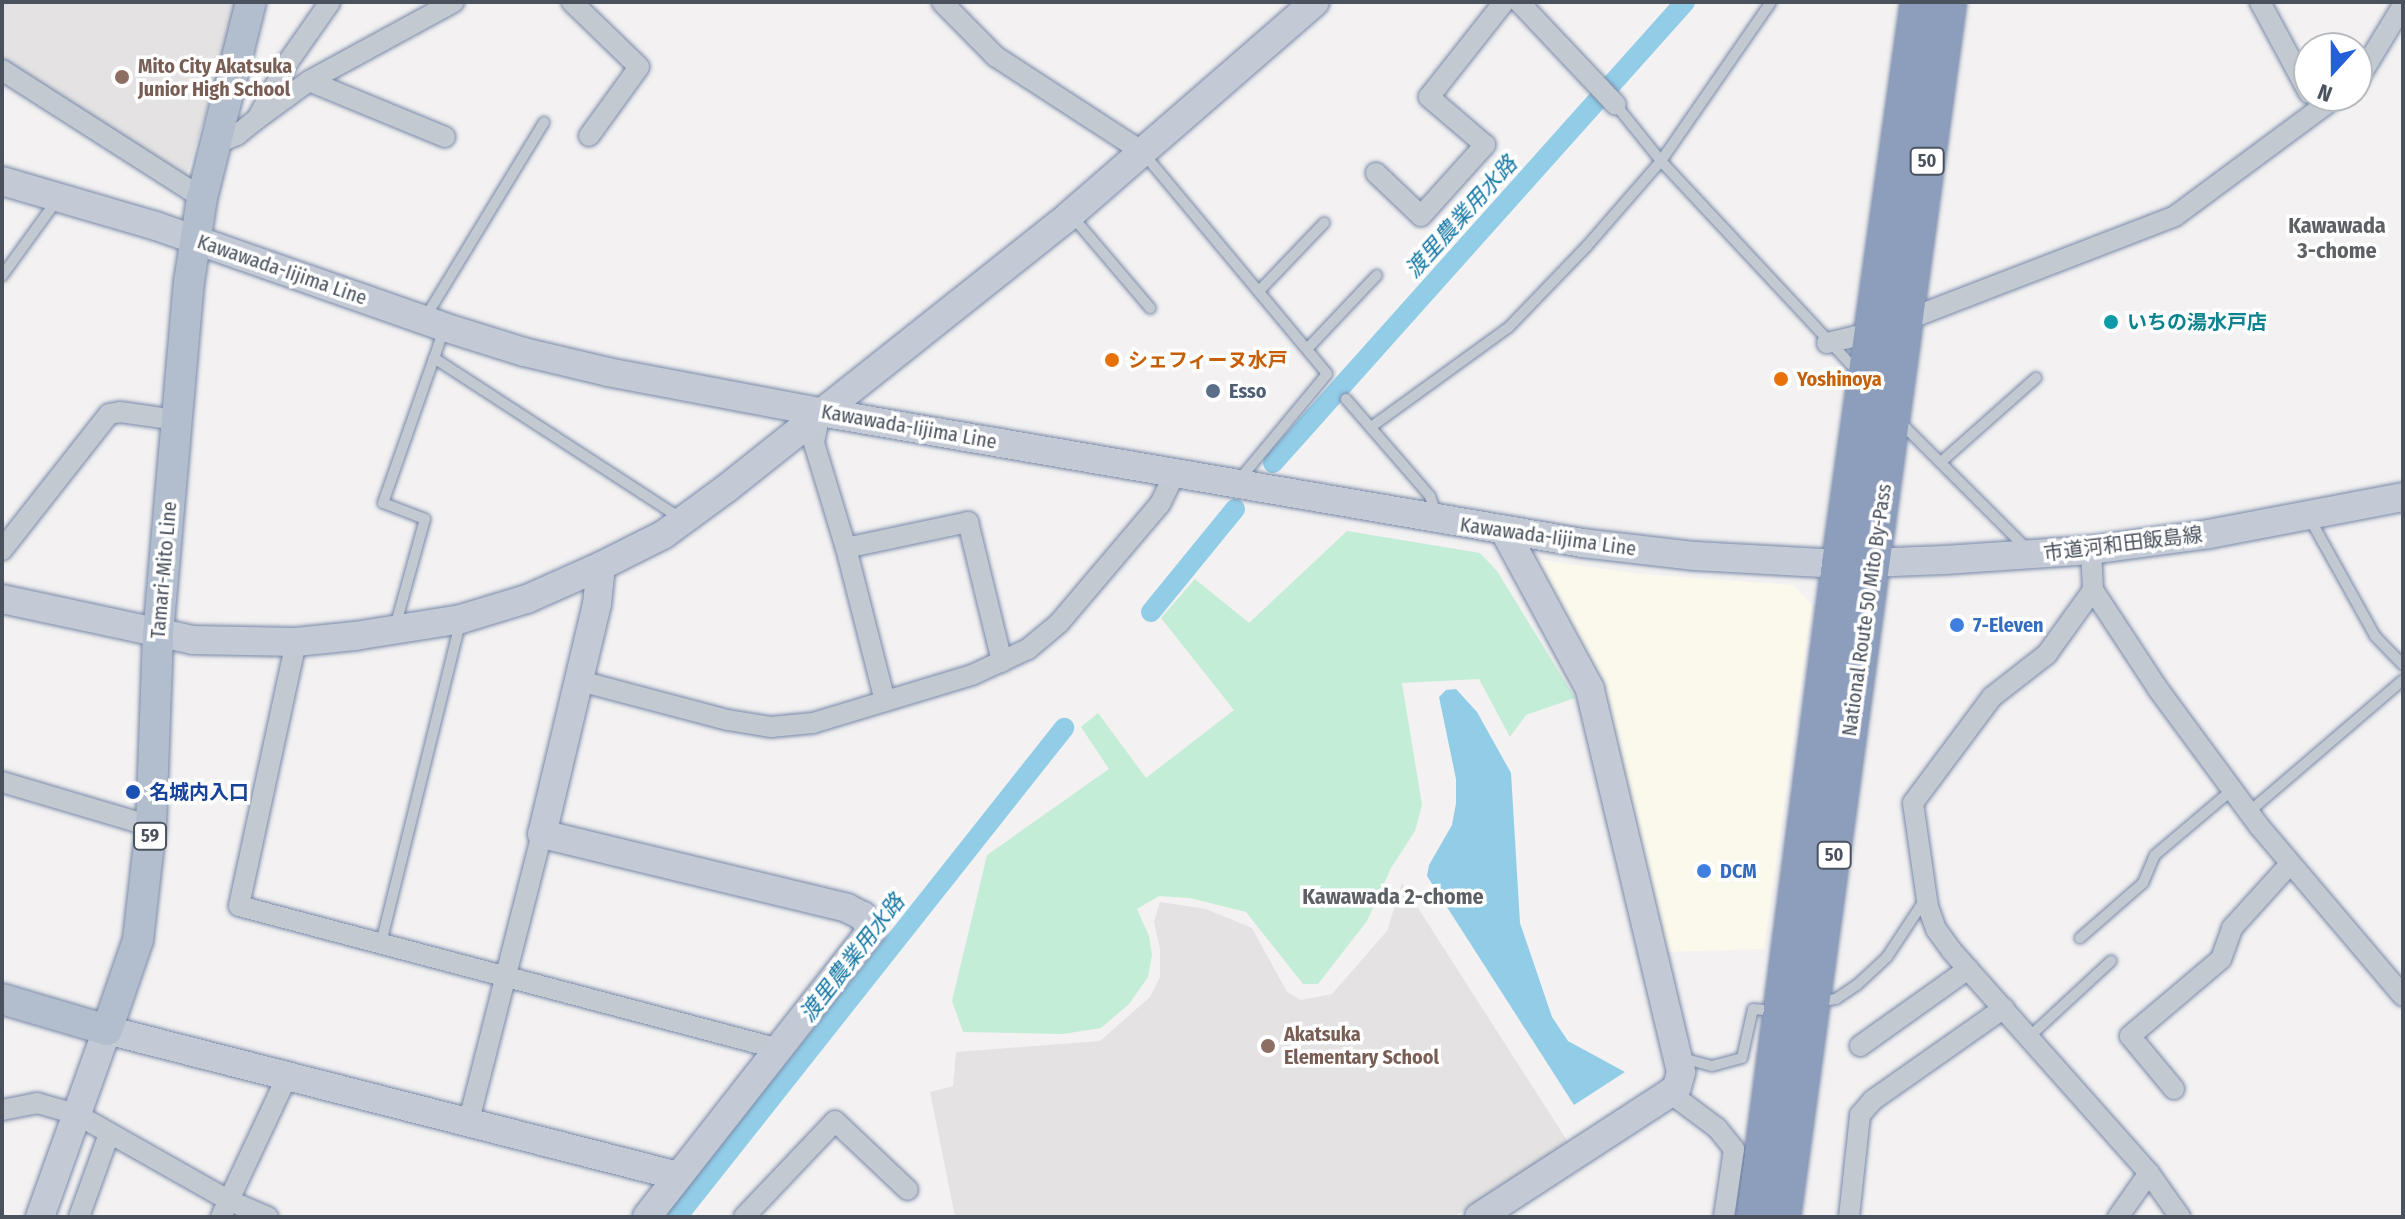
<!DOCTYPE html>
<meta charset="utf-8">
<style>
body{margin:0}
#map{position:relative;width:2405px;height:1219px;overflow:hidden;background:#f3f1f1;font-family:"Fira Sans Condensed","Noto Sans JP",sans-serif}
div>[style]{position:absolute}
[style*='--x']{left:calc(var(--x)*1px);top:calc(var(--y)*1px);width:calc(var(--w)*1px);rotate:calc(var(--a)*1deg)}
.commercial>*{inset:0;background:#fbf9ec}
.education>*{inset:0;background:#e4e2e2}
.green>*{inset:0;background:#c3edd7}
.water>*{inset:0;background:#92cde7}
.canal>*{height:20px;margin:-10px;padding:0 10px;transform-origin:10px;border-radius:10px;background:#92cde7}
.roads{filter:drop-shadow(0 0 2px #7789a8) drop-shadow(0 0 2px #7789a8)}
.lane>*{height:10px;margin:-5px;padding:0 5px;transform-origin:5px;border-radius:5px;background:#c2c9d1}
.street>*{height:20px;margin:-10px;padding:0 10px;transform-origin:10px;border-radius:10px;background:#c2c9d1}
.secondary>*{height:28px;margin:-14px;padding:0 14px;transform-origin:14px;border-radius:14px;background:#c3cad6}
.primary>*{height:30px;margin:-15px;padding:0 15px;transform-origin:15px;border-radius:15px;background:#b2bdcd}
.highway>*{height:36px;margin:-18px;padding:0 18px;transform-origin:18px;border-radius:18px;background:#8c9ebc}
.dots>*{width:22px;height:22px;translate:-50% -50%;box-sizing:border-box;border:4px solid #fff;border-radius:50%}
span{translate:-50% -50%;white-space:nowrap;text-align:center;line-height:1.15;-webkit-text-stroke:7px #fff;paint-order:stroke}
.shield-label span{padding:2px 6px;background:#fff;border:2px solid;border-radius:6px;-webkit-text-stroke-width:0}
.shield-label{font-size:18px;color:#4a525d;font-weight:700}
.education-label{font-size:20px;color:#785e54;font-weight:700}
.left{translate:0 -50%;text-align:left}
.street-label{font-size:20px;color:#4a525d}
.culture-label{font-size:20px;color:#0d838f;font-weight:700}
.food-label{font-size:20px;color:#c56008;font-weight:700}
.service-label{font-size:20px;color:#4e5e75;font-weight:700}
.shop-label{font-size:20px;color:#366cbe;font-weight:700}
.transit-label{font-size:20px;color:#164399;font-weight:700}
.water-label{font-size:22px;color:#1578a4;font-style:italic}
.neighbourhood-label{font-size:22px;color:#5d6065;font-weight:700}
.frame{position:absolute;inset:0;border:4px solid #4a525d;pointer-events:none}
.north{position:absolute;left:2293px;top:32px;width:80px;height:80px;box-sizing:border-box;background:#fff;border:2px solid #b7babe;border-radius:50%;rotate:201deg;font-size:22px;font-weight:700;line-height:32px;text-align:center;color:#4a525d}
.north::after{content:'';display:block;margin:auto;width:28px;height:36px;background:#2461d9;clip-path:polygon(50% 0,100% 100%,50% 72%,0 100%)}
</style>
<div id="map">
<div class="commercial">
<div style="clip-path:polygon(1535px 559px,1640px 574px,1793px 585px,1812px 605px,1764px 949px,1664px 952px)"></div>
</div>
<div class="education">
<div style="clip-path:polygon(2px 2px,237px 2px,232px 30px,185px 179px,2px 63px)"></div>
<div style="clip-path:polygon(1402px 883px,1568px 1142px,1454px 1217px,955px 1217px,930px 1092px,953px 1086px,956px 1052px,1100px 1041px,1150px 997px,1160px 977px,1160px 949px,1154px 922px,1160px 902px,1206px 909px,1252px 928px,1287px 992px,1301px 1000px,1332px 994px,1387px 931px)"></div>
</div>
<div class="green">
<div style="clip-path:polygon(1347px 531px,1480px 553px,1497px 571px,1575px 698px,1526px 715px,1510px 737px,1479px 679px,1402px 683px,1422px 805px,1415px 831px,1391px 868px,1367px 921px,1318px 984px,1303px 984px,1246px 912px,1190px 898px,1159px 896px,1137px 909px,1149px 936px,1152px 955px,1148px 977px,1129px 1004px,1101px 1028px,1063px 1034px,963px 1032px,952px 1001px,987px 855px,1109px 769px,1081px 727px,1098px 713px,1146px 778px,1234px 710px,1161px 618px,1195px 579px,1249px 623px)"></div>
</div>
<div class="water">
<div style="clip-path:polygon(1456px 689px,1477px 712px,1511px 773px,1520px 923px,1552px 1017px,1568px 1041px,1625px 1072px,1574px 1105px,1427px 876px,1429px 865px,1452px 825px,1456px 803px,1456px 779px,1439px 697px,1446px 690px)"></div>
</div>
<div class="canal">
<div style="--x:1273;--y:463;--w:618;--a:-48.21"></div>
<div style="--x:1151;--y:612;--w:133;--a:-50.8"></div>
<div style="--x:677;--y:1217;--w:624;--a:-51.64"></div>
</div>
<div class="roads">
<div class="lane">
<div style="--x:1616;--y:105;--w:72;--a:51.2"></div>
<div style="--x:1661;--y:161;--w:287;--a:47"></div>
<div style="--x:1144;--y:154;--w:286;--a:50.2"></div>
<div style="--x:1327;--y:374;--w:138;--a:129.7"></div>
<div style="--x:1072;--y:216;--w:121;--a:49.7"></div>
<div style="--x:2;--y:276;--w:94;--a:-54.1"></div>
<div style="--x:1260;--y:290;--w:93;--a:-46.3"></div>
<div style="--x:425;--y:318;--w:229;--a:-58.7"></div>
<div style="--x:444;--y:328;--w:32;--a:108"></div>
<div style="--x:434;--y:358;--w:296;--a:33"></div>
<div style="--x:1308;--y:348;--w:100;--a:-46.6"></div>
<div style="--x:1346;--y:399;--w:128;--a:49.1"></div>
<div style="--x:1430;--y:496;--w:18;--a:71"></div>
<div style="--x:1898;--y:420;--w:184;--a:45"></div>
<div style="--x:1371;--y:427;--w:170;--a:-35.9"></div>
<div style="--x:1509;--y:327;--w:112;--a:-46.1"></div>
<div style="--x:1587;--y:246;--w:113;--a:-49"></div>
<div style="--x:1661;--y:161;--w:193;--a:-55.3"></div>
<div style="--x:1941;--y:462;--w:127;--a:-41.5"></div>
<div style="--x:2310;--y:519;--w:134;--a:60.9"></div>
<div style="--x:2375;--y:636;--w:40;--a:46"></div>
<div style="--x:395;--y:627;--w:112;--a:-74.5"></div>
<div style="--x:425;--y:519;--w:45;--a:-159.1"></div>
<div style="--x:383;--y:503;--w:154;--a:-70.6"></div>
<div style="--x:2250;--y:811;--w:201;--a:-40.6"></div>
<div style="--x:2080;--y:938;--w:84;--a:-41.1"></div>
<div style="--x:2143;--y:883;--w:30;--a:-67"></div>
<div style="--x:2155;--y:855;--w:102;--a:-40.2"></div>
<div style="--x:381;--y:943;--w:330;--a:-76.1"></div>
<div style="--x:1817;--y:1002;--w:19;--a:-9"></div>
<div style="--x:1836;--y:999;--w:25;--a:-34"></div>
<div style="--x:1857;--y:985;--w:41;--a:-43"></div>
<div style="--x:1887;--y:957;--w:60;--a:-56.6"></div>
<div style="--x:1920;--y:907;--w:8;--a:0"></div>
<div style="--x:2029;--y:1037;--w:112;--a:-42.8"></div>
<div style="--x:1682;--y:1058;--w:31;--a:15"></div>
<div style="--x:1712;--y:1066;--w:31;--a:-15"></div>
<div style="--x:1742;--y:1058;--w:50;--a:-77.3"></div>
<div style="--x:1753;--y:1009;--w:23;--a:5"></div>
</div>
<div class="street">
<div style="--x:572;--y:2;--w:93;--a:44.1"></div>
<div style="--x:639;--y:67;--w:85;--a:125.9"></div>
<div style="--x:942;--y:2;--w:76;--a:45.5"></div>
<div style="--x:995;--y:56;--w:176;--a:33"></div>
<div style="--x:1519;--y:2;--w:141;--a:46.7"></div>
<div style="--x:2260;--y:2;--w:103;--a:61.7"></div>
<div style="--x:2;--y:70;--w:237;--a:32.6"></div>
<div style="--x:309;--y:81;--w:165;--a:-28.6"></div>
<div style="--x:2357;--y:81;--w:89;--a:-58.8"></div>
<div style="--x:257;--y:119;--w:64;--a:-36.2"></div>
<div style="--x:309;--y:81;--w:147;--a:22.4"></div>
<div style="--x:215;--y:144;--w:24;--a:-22"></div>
<div style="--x:237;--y:135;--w:26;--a:-39"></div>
<div style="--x:257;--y:119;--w:65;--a:-61.5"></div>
<div style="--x:288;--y:62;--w:73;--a:-55"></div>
<div style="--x:1376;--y:173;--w:62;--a:43.7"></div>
<div style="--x:1421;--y:216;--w:96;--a:-48"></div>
<div style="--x:1485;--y:145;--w:74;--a:-139.4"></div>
<div style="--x:1429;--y:97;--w:121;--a:-51.7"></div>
<div style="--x:1906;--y:320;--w:288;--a:-21.1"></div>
<div style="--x:2175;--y:216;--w:202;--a:-36.5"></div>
<div style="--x:1827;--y:343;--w:48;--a:-13.2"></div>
<div style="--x:820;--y:412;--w:32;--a:101"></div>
<div style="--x:814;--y:443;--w:110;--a:73.1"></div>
<div style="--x:846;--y:548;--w:158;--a:75.7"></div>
<div style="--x:846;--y:548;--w:125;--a:-12"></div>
<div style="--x:968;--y:522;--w:144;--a:76.3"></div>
<div style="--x:2;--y:550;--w:173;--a:-51.8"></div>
<div style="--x:109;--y:414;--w:11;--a:-10"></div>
<div style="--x:120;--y:412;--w:58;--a:8"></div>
<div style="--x:2091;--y:550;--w:40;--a:87.1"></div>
<div style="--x:2093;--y:590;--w:118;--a:56.7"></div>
<div style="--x:2158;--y:689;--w:170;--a:53.6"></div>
<div style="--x:2259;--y:826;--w:223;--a:49.7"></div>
<div style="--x:2093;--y:590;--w:79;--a:125.7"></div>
<div style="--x:2047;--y:654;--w:70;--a:142"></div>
<div style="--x:1992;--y:697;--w:132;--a:126.7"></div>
<div style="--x:1913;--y:803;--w:105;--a:81.8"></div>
<div style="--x:1928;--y:907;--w:23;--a:70"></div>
<div style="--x:1936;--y:929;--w:26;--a:54"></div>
<div style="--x:1951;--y:950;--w:298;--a:48.4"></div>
<div style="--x:2149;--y:1173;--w:54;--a:54.8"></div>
<div style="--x:296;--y:642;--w:270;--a:102.2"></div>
<div style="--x:239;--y:906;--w:559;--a:14.83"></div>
<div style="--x:580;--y:681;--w:153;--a:14.8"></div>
<div style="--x:728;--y:720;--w:44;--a:9.2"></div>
<div style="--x:771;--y:727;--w:42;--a:-5.4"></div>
<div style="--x:813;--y:723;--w:166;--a:-16.8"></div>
<div style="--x:972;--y:675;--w:62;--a:-24.9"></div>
<div style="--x:1028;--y:649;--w:40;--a:-40"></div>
<div style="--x:1059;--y:623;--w:156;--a:-49.7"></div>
<div style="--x:1160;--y:504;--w:34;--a:-64"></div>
<div style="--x:2;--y:782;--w:155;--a:16.5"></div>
<div style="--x:1860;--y:1046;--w:133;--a:-35.5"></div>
<div style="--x:2174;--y:1089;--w:69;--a:-129.7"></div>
<div style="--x:2130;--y:1036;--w:119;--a:-40.2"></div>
<div style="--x:2221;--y:959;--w:33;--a:-70"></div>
<div style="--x:2232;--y:928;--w:86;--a:-47.8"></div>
<div style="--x:1670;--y:1093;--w:59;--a:36.7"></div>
<div style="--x:1717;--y:1128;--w:27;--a:51"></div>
<div style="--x:1734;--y:1149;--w:69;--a:98.4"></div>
<div style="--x:2;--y:1110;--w:36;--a:-11"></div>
<div style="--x:37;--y:1103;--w:41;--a:15.8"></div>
<div style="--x:76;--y:1114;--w:177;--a:29.5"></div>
<div style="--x:230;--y:1201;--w:41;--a:22.8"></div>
<div style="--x:468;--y:1124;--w:299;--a:-75.7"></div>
<div style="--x:79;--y:1217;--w:88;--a:-70.1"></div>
<div style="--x:221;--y:1217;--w:153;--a:-64.8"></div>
<div style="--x:744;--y:1217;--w:132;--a:-46.5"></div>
<div style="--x:835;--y:1121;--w:100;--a:43.4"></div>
<div style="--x:1849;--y:1217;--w:103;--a:-83.8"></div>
<div style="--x:1860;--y:1115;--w:20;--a:-49"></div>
<div style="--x:1873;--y:1100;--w:160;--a:-35.1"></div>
<div style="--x:2118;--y:1217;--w:54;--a:-54.8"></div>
</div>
<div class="secondary">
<div style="--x:2;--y:181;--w:160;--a:16.3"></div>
<div style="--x:156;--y:226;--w:305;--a:19.3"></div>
<div style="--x:444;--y:327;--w:84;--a:17.4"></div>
<div style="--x:524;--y:352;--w:86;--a:13.4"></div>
<div style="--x:608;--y:372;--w:216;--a:10.7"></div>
<div style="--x:820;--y:412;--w:773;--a:9.75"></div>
<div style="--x:1582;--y:543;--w:114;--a:6.6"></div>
<div style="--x:1695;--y:556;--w:145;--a:3.2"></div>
<div style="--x:1840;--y:564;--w:105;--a:-2.2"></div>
<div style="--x:1945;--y:560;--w:146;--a:-3.9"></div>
<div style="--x:2091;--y:550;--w:119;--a:-7.7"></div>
<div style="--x:2209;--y:534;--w:197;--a:-10.8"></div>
<div style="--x:601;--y:566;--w:38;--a:96"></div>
<div style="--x:597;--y:604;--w:236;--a:103.4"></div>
<div style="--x:542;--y:834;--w:314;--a:13.6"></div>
<div style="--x:847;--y:908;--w:18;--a:27"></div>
<div style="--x:863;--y:916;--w:17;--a:62"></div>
<div style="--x:871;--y:931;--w:363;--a:128.1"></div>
<div style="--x:2;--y:599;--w:195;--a:12.1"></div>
<div style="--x:193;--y:640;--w:103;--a:1.1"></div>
<div style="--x:296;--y:642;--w:59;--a:-5.8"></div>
<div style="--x:355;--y:636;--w:107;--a:-9.1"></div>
<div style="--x:461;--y:619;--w:69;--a:-16.9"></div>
<div style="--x:527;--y:599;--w:81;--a:-24"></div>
<div style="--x:601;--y:566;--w:69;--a:-26.6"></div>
<div style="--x:663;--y:535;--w:79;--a:-36.3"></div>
<div style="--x:727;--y:488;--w:440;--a:-38.5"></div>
<div style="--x:1071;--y:214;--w:323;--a:-41"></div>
<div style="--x:40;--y:1217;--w:199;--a:-70.3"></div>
<div style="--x:107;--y:1030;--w:589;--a:14.34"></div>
<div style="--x:1479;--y:1217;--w:228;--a:-33"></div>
<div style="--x:1670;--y:1093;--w:9;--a:-41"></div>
<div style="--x:1677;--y:1087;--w:16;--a:-75"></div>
<div style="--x:1681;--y:1072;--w:394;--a:-103.4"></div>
<div style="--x:1590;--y:689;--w:179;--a:-118.4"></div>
</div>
<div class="primary">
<div style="--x:2;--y:999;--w:109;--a:16.4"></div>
<div style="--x:107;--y:1030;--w:95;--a:-71"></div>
<div style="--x:138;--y:940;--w:115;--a:-83.5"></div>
<div style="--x:151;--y:826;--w:191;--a:-87.9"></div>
<div style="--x:158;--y:635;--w:354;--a:-85"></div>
<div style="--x:189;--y:282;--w:85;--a:-81.2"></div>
<div style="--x:202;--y:198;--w:202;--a:-76"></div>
</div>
<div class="highway">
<div style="--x:1755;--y:1217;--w:659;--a:-82.58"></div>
<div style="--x:1840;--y:564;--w:568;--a:-82"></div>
<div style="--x:1782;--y:1217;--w:1226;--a:-82.22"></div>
</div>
</div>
<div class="dots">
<div style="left:122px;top:77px;background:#8d6e63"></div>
<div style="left:2111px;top:322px;background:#0f9aa8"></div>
<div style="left:1112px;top:360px;background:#e8710a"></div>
<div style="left:1781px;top:379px;background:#e8710a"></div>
<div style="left:1213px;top:391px;background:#5c6f8a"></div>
<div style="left:1957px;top:625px;background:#3f7fe0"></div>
<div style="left:133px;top:792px;background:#1a4fb4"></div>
<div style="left:1704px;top:871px;background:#3f7fe0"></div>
<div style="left:1268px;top:1046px;background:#8d6e63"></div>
</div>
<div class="shield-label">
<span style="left:1927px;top:161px">50</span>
<span style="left:150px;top:836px">59</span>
<span style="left:1834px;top:855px">50</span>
</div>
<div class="education-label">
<span class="left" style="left:138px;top:78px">Mito City Akatsuka<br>Junior High School</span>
<span class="left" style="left:1284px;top:1046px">Akatsuka<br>Elementary School</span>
</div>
<div class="street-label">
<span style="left:282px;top:270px;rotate:19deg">Kawawada-Iijima Line</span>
<span style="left:909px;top:427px;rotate:10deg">Kawawada-Iijima Line</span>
<span style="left:1548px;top:537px;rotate:8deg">Kawawada-Iijima Line</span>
<span style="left:2123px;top:544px;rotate:-7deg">市道河和田飯島線</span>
<span style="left:164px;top:570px;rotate:-85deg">Tamari-Mito Line</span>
<span style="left:1867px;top:610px;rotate:-82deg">National Route 50 Mito By-Pass</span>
</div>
<div class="culture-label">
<span class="left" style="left:2127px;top:322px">いちの湯水戸店</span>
</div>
<div class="food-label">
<span class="left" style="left:1128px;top:360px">シェフィーヌ水戸</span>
<span class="left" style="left:1797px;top:379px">Yoshinoya</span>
</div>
<div class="service-label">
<span class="left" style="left:1229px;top:391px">Esso</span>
</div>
<div class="shop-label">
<span class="left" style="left:1973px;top:625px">7-Eleven</span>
<span class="left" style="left:1720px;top:871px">DCM</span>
</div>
<div class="transit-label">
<span class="left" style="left:149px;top:792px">名城内入口</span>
</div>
<div class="water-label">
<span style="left:1461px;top:217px;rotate:-48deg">渡里農業用水路</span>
<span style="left:852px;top:958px;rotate:-52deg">渡里農業用水路</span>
</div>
<div class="neighbourhood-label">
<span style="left:2337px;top:238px">Kawawada<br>3-chome</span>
<span style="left:1393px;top:897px">Kawawada 2-chome</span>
</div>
<div class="frame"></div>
<div class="north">N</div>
</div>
